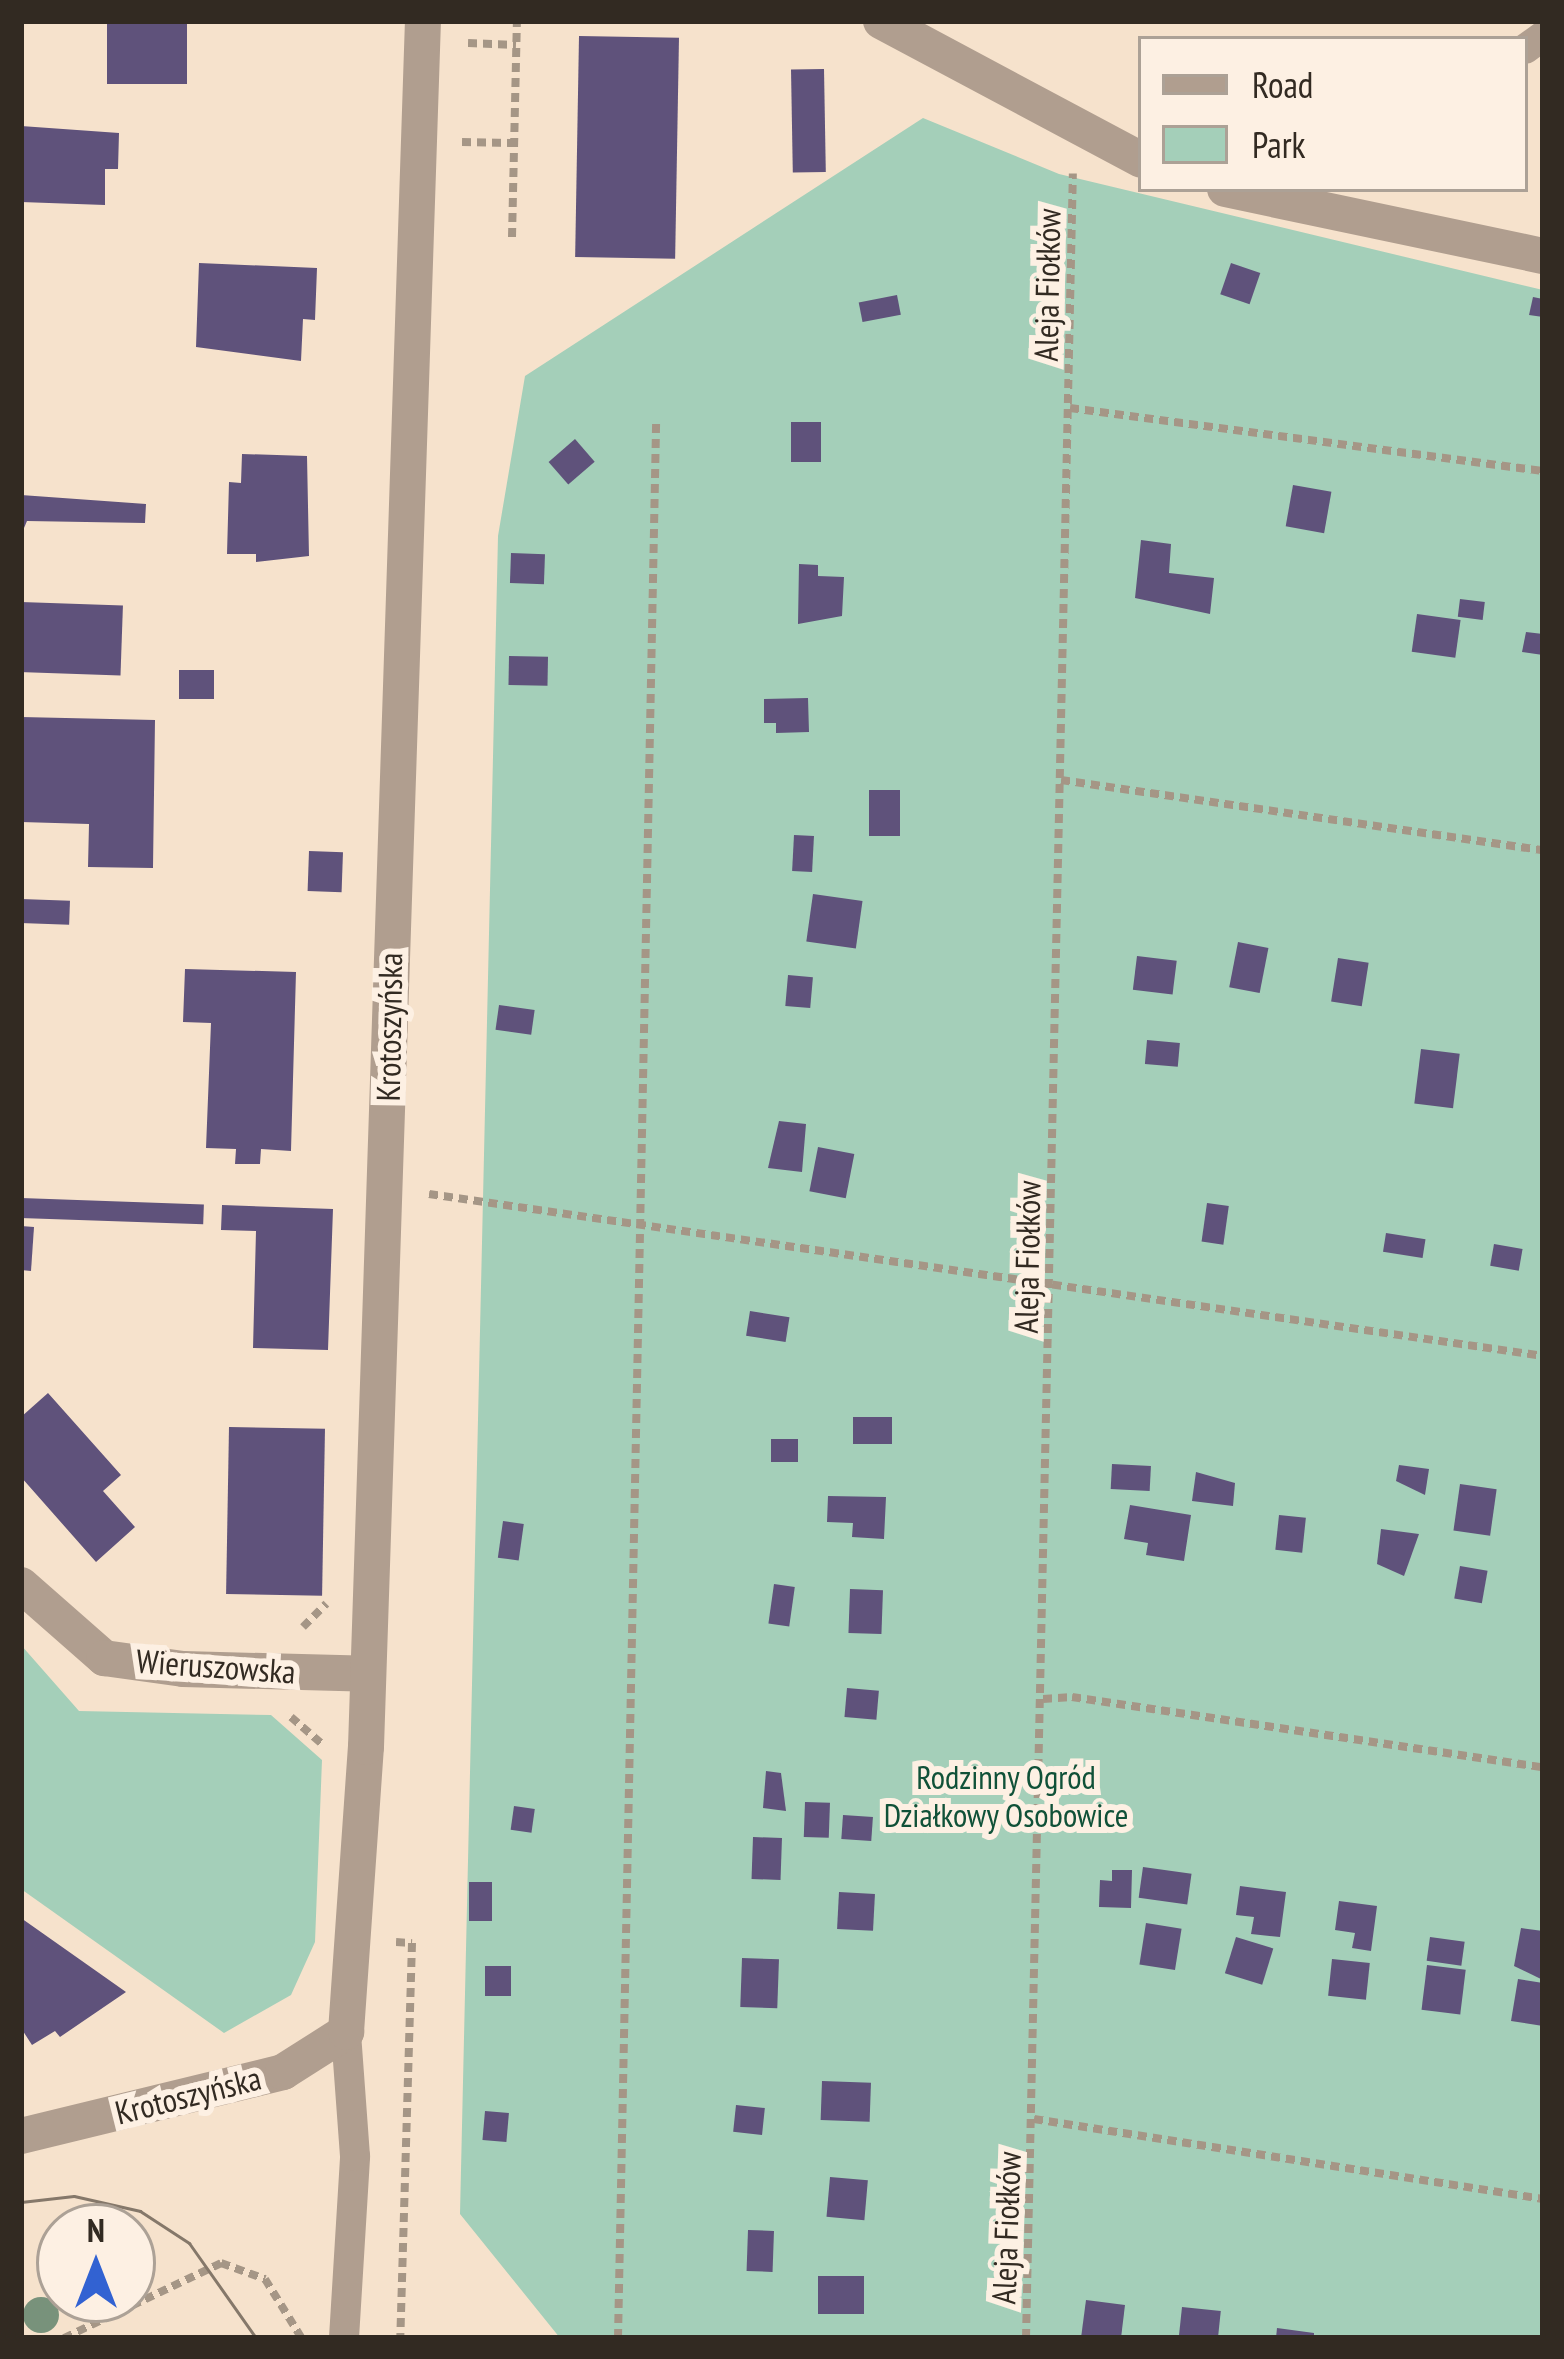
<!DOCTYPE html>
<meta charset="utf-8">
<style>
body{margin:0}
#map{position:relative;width:1564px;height:2359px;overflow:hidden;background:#f6e2cc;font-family:"PT Sans Narrow",sans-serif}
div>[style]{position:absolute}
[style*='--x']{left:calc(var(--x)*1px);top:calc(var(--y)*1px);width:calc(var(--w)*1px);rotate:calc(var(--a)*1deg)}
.green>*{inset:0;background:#a4cfb9}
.building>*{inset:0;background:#5f527b;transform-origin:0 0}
.path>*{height:8px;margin-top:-4px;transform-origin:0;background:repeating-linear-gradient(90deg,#a59686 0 9px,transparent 0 15px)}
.lane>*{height:30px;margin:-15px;padding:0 15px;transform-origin:15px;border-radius:15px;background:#b09e8f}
.street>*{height:36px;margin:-18px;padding:0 18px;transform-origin:18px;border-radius:18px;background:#b09e8f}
.tram>*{height:3px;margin:-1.5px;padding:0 1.5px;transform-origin:1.5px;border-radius:1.5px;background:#85786a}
.trees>*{width:36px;height:36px;margin:-18px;border-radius:50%;background:#78927b}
span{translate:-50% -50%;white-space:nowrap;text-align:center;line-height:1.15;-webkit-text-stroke:12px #fdf0e3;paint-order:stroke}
.street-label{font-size:33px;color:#322a22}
.park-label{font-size:33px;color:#105138}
.frame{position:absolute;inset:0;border:24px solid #322a22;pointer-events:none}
.legend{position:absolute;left:1138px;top:36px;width:390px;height:156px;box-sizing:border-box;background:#fdf0e3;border:3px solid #aca196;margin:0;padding:15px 21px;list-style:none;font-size:36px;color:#322a22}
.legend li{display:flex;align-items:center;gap:24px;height:60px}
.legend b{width:60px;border:3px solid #aca196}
.north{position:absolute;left:36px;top:2203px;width:120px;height:120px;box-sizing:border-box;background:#fdf0e3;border:3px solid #aca196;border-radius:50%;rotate:0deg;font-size:33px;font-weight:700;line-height:48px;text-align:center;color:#322a22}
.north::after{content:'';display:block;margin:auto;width:42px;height:54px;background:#3262d2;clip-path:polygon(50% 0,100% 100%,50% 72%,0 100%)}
</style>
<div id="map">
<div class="green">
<div style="clip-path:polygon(923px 118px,1059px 174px,1543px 290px,1543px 2338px,560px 2338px,460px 2214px,498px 536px,525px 376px)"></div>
<div style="clip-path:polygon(21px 1645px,79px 1711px,271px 1715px,322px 1760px,315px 1942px,291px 1995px,224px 2033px,21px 1889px)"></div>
</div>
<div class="building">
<div style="left:107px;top:21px;width:80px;height:63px"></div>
<div style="left:579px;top:36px;width:100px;height:221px;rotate:1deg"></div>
<div style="left:824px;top:69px;width:103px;height:33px;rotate:89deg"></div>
<div style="clip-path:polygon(21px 126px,119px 133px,118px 169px,105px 169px,105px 205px,21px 202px)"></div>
<div style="clip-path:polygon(199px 263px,317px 268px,315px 320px,303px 319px,301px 361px,196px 347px)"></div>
<div style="left:1231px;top:263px;width:31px;height:33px;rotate:19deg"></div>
<div style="left:897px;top:295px;width:20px;height:39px;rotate:79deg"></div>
<div style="clip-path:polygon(1533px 297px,1543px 299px,1543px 317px,1529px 315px)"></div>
<div style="left:791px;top:422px;width:30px;height:40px"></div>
<div style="left:575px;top:439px;width:30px;height:35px;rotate:49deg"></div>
<div style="clip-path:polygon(242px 454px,307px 456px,309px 556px,256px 562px,256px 554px,227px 554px,229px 482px,241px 483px)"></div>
<div style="left:1293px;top:485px;width:39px;height:42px;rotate:10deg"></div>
<div style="clip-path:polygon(21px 495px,146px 504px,145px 523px,27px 521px,21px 535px)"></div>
<div style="clip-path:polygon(1141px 540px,1171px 544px,1169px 573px,1214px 578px,1210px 614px,1135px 598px)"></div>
<div style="left:511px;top:553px;width:34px;height:30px;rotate:2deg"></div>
<div style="clip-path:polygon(799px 564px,818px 565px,818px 576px,844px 577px,842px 616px,798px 624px)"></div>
<div style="left:1460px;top:599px;width:25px;height:18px;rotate:7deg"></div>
<div style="left:21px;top:602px;width:102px;height:70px;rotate:2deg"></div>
<div style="left:1417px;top:614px;width:44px;height:38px;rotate:8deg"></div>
<div style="clip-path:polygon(1526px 632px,1543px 634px,1543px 655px,1522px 652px)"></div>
<div style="left:509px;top:656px;width:39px;height:29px;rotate:1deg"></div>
<div style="left:179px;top:670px;width:35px;height:29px"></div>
<div style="clip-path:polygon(808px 698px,809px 732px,776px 733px,776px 723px,764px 723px,764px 699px)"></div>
<div style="clip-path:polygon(21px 717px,155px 720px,153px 868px,88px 867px,89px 824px,21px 822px)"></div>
<div style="left:869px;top:790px;width:31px;height:46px"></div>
<div style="left:794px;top:835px;width:20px;height:36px;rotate:3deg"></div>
<div style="left:309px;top:851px;width:34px;height:40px;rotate:2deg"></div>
<div style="left:813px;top:894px;width:50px;height:48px;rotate:8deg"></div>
<div style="left:21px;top:899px;width:49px;height:24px;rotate:2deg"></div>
<div style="left:1238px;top:942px;width:31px;height:46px;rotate:11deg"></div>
<div style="left:1137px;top:956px;width:40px;height:34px;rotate:7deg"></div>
<div style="left:1338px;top:958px;width:31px;height:44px;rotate:9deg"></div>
<div style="clip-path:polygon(185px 969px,296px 972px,291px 1151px,261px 1149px,260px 1164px,235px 1164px,236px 1149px,206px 1148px,211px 1023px,183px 1022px)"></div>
<div style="left:788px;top:975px;width:25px;height:31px;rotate:5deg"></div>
<div style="left:499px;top:1005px;width:36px;height:25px;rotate:8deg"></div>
<div style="left:1147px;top:1040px;width:33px;height:24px;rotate:5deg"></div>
<div style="left:1421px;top:1049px;width:39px;height:55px;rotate:7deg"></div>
<div style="clip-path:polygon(779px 1121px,806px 1124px,802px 1172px,768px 1168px)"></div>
<div style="left:818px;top:1147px;width:37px;height:45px;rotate:11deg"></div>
<div style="left:21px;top:1198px;width:183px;height:20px;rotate:2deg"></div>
<div style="left:1207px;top:1203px;width:22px;height:39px;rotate:8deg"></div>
<div style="clip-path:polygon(222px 1205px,333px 1209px,328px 1350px,253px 1348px,256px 1231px,221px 1230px)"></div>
<div style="clip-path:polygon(21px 1226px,34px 1227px,31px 1271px,21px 1270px)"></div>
<div style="left:1386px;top:1233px;width:40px;height:19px;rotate:9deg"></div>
<div style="left:1494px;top:1244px;width:29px;height:22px;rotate:10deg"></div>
<div style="left:750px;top:1311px;width:40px;height:25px;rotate:9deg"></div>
<div style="clip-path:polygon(48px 1393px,121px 1475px,103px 1491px,135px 1527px,96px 1562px,21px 1477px,21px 1417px)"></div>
<div style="left:853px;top:1417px;width:39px;height:27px"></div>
<div style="left:229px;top:1427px;width:96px;height:167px;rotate:1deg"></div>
<div style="left:771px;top:1439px;width:27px;height:23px"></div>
<div style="left:1112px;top:1464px;width:39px;height:25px;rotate:3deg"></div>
<div style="clip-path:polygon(1399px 1465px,1429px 1469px,1425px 1495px,1396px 1481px)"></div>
<div style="clip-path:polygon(1196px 1472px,1235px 1483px,1233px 1506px,1192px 1501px)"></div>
<div style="left:1460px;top:1484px;width:37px;height:47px;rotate:8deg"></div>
<div style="clip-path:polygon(828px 1496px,886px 1497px,884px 1539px,852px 1537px,853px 1523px,827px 1522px)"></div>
<div style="clip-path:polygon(1130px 1505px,1191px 1515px,1184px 1561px,1146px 1555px,1148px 1543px,1124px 1539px)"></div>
<div style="left:1279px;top:1515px;width:27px;height:35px;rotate:6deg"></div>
<div style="left:503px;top:1521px;width:21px;height:37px;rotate:8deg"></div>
<div style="clip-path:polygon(1381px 1529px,1419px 1534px,1404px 1576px,1377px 1564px)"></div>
<div style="left:1460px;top:1566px;width:28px;height:33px;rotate:10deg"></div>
<div style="left:774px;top:1584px;width:21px;height:40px;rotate:8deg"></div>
<div style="left:850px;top:1589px;width:33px;height:44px;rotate:2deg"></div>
<div style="left:847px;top:1688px;width:32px;height:29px;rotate:5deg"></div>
<div style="clip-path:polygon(766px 1771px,781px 1773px,786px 1811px,763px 1808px)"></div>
<div style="left:805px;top:1802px;width:25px;height:35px;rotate:2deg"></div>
<div style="left:514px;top:1806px;width:21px;height:24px;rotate:8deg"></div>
<div style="left:843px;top:1815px;width:30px;height:24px;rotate:4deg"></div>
<div style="left:753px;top:1837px;width:29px;height:42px;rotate:2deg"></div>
<div style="left:1143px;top:1867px;width:49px;height:31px;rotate:8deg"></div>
<div style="clip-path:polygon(1112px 1870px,1132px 1870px,1131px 1908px,1099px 1907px,1100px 1880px,1112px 1881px)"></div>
<div style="left:469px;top:1882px;width:23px;height:39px"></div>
<div style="clip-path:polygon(1240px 1886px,1286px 1892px,1280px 1937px,1251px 1934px,1254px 1917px,1236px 1915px)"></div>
<div style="left:839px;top:1892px;width:36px;height:37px;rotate:3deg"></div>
<div style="clip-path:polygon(1339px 1901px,1377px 1906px,1371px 1951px,1352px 1948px,1355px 1933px,1335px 1930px)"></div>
<div style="clip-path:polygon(21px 1918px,126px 1992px,60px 2037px,55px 2031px,32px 2045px,21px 2028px)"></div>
<div style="left:1146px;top:1923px;width:36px;height:42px;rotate:9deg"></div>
<div style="clip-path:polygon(1521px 1928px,1543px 1931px,1543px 1980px,1514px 1966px)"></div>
<div style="left:1236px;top:1937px;width:39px;height:38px;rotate:17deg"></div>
<div style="left:1430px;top:1937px;width:35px;height:24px;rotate:8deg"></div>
<div style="left:742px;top:1958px;width:37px;height:49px;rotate:2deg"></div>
<div style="left:1332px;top:1959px;width:38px;height:37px;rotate:6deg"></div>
<div style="left:1427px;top:1965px;width:39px;height:45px;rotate:7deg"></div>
<div style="left:485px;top:1966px;width:26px;height:30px"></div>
<div style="clip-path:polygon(1518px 1979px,1543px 1983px,1543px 2026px,1511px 2021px)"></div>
<div style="left:822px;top:2081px;width:49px;height:39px;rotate:2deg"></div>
<div style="left:736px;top:2105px;width:29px;height:27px;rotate:6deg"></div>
<div style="left:485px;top:2111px;width:24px;height:29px;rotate:5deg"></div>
<div style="left:830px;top:2177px;width:38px;height:40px;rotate:5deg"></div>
<div style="left:748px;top:2230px;width:26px;height:41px;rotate:2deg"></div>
<div style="left:818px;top:2276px;width:46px;height:38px"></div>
<div style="clip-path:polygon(1086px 2300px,1125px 2305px,1121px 2338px,1081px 2338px)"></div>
<div style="left:1182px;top:2307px;width:39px;height:31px;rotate:6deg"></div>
<div style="clip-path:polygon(1277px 2328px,1314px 2333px,1314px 2338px,1276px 2338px)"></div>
</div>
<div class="path">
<div style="--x:468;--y:43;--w:48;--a:2.4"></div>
<div style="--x:462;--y:142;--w:53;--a:1.1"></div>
<div style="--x:512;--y:237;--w:216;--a:-88.7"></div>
<div style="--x:1070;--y:408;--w:477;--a:7.6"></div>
<div style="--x:1061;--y:780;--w:487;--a:8.3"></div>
<div style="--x:429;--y:1194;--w:1126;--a:8.27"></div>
<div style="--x:303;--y:1627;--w:33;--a:-45"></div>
<div style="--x:1043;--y:1699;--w:29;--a:-4"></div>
<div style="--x:1072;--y:1697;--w:476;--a:8.5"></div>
<div style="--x:291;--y:1717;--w:40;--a:41"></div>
<div style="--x:396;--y:1942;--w:16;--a:4"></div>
<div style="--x:412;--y:1943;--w:395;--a:91.7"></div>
<div style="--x:1034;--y:2119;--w:515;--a:8.93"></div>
<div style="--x:64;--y:2338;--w:174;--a:-25.5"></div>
<div style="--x:221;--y:2263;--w:47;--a:20"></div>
<div style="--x:265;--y:2279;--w:68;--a:58.2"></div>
<div style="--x:618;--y:2338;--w:1916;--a:-88.86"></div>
<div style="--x:1026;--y:2338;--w:2165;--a:-88.76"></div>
</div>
<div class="lane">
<div style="--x:1525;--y:49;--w:22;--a:-36"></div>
<div style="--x:344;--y:2338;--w:182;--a:-86.5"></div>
<div style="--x:355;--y:2156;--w:124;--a:-94.2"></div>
</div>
<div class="street">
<div style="--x:881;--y:21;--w:295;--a:28.1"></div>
<div style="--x:1225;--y:189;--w:325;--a:11.9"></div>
<div style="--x:21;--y:1585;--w:111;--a:41.3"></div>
<div style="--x:104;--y:1658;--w:80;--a:7.9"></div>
<div style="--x:183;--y:1669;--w:185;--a:1.5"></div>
<div style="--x:21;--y:2136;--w:270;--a:-13.7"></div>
<div style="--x:283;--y:2072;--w:75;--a:-32.4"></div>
<div style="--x:346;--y:2032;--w:286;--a:-86"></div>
<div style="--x:366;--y:1747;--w:1727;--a:-88.11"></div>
</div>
<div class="tram">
<div style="--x:21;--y:2202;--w:53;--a:-6.5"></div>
<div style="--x:74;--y:2196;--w:68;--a:12.8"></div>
<div style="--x:140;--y:2211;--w:59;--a:33.1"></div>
<div style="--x:189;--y:2243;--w:116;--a:54.8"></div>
</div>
<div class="trees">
<div style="left:41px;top:2315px"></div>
</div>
<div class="street-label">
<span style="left:1047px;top:285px;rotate:-89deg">Aleja Fiołków</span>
<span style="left:389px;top:1027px;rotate:-89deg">Krotoszyńska</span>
<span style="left:1027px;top:1257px;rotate:-89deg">Aleja Fiołków</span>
<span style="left:216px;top:1666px;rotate:4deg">Wieruszowska</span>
<span style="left:188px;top:2095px;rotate:-14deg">Krotoszyńska</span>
<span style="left:1006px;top:2228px;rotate:-88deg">Aleja Fiołków</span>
</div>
<div class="park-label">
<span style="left:1006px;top:1796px">Rodzinny Ogród<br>Działkowy Osobowice</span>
</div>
<div class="frame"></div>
<ul class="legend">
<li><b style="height:15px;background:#b09e8f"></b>Road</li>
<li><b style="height:33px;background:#a4cfb9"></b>Park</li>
</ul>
<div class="north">N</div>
</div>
